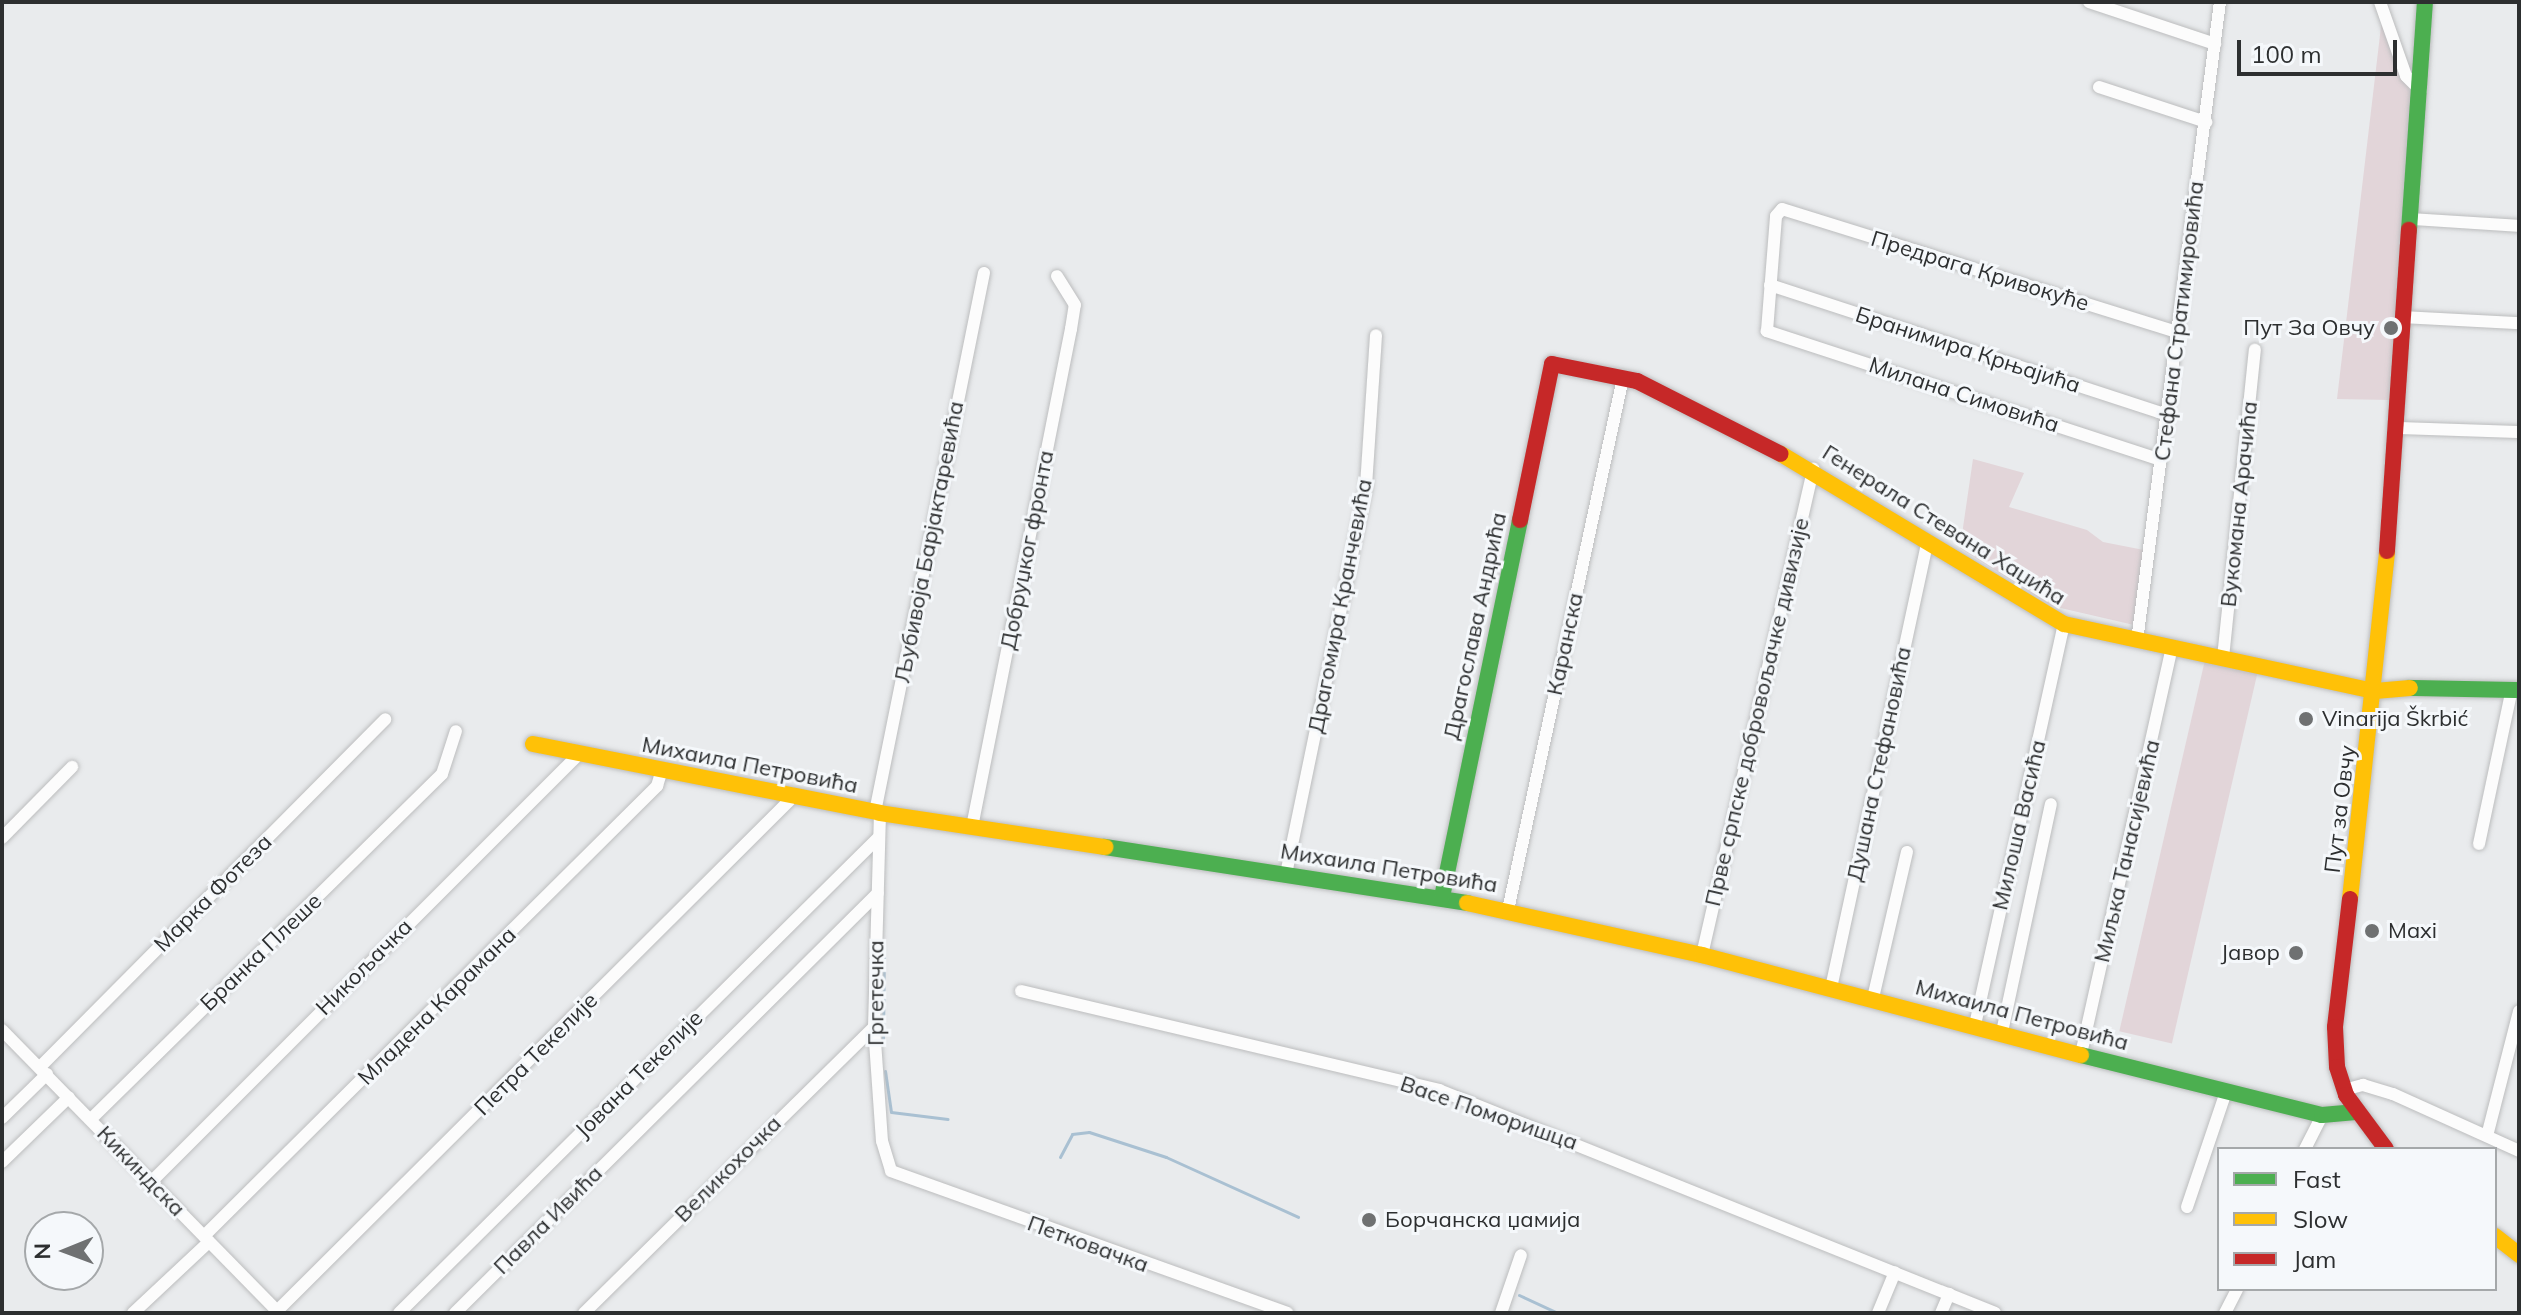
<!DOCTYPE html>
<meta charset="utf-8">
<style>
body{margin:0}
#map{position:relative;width:2521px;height:1315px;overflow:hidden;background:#e9ebed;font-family:Mulish,sans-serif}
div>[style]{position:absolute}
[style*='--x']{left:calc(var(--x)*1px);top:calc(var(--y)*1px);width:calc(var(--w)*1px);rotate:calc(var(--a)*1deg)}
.green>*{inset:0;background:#e2d5d9;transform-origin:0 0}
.stream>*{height:3px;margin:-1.5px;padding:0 1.5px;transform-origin:1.5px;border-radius:1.5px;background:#a9c0d2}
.roads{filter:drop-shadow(0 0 2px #bcbdbe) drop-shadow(0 0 2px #bcbdbe)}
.street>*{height:12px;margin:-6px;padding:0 6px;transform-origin:6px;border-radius:6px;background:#fcfcfc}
.fast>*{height:16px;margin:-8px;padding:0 8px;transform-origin:8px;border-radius:8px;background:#4caf50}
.slow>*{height:16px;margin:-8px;padding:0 8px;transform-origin:8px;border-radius:8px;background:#ffc107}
.jam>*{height:16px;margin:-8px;padding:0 8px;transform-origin:8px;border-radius:8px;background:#c62828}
.dots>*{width:22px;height:22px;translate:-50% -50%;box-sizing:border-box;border:4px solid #f5f8fb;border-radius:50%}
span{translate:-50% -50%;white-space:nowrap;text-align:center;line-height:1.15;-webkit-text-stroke:6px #f5f8fb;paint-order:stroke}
.street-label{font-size:22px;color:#2d2f30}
.poi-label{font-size:22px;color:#2d2f30}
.right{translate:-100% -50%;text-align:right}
.left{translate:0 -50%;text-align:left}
.frame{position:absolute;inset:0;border:4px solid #2d2f30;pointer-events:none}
.legend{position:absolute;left:2217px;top:1147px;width:280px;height:144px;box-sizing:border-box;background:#f5f8fb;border:2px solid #a5a8aa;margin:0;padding:10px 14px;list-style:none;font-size:24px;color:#2d2f30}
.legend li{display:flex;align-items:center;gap:16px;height:40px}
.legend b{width:40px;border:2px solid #a5a8aa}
.north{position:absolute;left:24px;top:1211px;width:80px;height:80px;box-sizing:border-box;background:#f5f8fb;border:2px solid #a5a8aa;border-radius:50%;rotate:269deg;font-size:22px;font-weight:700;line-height:32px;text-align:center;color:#2d2f30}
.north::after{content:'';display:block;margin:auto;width:28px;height:36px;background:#6f7172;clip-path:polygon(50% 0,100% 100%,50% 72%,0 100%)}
.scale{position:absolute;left:2237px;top:40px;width:160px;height:36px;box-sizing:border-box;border:4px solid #2d2f30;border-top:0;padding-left:10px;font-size:24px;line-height:28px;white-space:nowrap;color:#2d2f30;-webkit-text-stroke:6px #f5f8fb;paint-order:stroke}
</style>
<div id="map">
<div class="green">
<div style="clip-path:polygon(2382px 18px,2414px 102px,2390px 400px,2337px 399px)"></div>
<div style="clip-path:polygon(1973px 459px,2024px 473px,2009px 507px,2087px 530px,2103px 542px,2144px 550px,2134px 625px,2052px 606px,1960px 548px)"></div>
<div style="left:2205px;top:660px;width:54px;height:381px;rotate:13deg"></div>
</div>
<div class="stream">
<div style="--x:883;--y:1040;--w:99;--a:-89.4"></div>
<div style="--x:885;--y:1071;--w:41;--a:81.7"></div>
<div style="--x:891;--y:1112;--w:57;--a:7"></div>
<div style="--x:1060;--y:1157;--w:26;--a:-62"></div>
<div style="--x:1072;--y:1134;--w:17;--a:-7"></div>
<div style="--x:1089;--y:1132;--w:81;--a:18"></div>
<div style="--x:1166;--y:1157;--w:145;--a:24.4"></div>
<div style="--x:1519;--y:1295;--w:43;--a:24.8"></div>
</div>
<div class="roads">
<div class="street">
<div style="--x:2089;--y:2;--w:133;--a:18.4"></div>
<div style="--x:2380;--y:2;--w:78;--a:70.6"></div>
<div style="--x:2406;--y:76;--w:21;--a:45"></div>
<div style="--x:2099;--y:87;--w:113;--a:18.1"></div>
<div style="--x:2412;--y:219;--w:107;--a:3.7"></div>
<div style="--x:1770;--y:285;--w:418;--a:18.1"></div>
<div style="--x:2403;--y:317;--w:116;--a:3"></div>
<div style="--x:2398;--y:428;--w:121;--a:1.9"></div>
<div style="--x:2161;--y:460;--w:415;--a:-161.9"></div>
<div style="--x:1767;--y:331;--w:115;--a:-85.5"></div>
<div style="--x:1776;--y:216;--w:9;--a:-49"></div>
<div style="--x:1782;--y:209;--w:416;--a:17.3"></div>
<div style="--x:2137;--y:641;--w:644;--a:-82.6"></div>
<div style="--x:2223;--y:658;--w:310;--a:-84.1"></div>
<div style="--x:875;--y:812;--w:550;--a:-78.57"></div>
<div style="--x:880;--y:813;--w:214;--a:91.6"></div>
<div style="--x:874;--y:1027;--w:114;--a:86"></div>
<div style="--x:882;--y:1141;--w:31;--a:73"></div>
<div style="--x:891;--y:1171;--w:421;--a:19.7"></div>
<div style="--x:972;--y:827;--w:508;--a:-78.76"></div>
<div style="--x:1071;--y:329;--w:24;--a:-81"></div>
<div style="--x:1075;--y:305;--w:34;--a:-122"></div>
<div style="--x:2;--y:838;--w:100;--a:-45.4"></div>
<div style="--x:2479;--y:844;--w:158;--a:-78"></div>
<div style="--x:1286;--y:874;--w:396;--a:-78.3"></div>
<div style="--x:1366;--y:486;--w:151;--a:-86.2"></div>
<div style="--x:1508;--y:910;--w:544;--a:-77.8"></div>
<div style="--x:1702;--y:955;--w:499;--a:-77.1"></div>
<div style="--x:1831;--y:988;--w:458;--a:-77.8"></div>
<div style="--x:1021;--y:991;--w:430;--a:13.3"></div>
<div style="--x:1439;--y:1090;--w:599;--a:21.85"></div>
<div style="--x:1873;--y:998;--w:150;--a:-76.9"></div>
<div style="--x:1975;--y:1025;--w:411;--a:-77.5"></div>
<div style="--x:2;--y:1030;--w:396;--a:45.6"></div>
<div style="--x:2002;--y:1032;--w:233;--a:-77.9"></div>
<div style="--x:2081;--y:1054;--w:416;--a:-77.4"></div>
<div style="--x:40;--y:1067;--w:490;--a:-45.2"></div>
<div style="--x:2344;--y:1090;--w:20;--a:-15"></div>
<div style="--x:2363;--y:1085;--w:31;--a:17"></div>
<div style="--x:2393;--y:1094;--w:138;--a:24.3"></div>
<div style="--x:2;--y:1118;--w:63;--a:-44.4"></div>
<div style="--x:91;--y:1119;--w:492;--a:-44.5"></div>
<div style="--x:442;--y:774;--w:45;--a:-72"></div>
<div style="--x:2487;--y:1136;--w:129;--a:-75.6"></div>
<div style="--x:2305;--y:1149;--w:38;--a:-63"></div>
<div style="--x:2;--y:1162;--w:93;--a:-44.1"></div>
<div style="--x:151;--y:1182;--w:605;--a:-45"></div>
<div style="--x:2187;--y:1207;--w:121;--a:-71.3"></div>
<div style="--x:204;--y:1236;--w:639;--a:-44.81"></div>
<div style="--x:657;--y:786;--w:17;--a:-73"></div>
<div style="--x:277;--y:1311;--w:730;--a:-44.89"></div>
<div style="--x:133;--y:1313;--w:104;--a:-43.1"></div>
<div style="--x:399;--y:1313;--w:676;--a:-44.76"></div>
<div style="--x:455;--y:1313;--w:596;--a:-44.8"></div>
<div style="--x:584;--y:1313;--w:407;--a:-44.6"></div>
<div style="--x:1501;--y:1313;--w:61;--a:-71"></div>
<div style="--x:1878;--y:1313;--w:44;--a:-67.5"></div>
<div style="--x:1941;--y:1313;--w:21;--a:-67"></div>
<div style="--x:2225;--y:1313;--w:27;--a:-63"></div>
</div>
<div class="fast">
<div style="--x:2409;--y:230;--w:229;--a:-86"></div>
<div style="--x:2410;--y:688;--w:109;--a:1.1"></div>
<div style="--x:1105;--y:847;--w:366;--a:8.8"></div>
<div style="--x:1442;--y:897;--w:385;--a:-78.3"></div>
<div style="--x:2081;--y:1055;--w:248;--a:14"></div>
<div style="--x:2322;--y:1115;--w:34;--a:-5"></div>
</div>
<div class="slow">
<div style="--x:1781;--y:454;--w:330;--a:31"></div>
<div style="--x:2064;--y:624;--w:318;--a:12.2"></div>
<div style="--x:2375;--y:691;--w:35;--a:-5"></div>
<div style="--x:533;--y:744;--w:354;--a:11.2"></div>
<div style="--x:880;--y:813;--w:228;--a:8.6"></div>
<div style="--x:2350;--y:899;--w:350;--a:-83.9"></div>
<div style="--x:1467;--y:903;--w:241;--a:12.5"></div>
<div style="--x:1702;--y:955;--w:392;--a:14.8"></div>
<div style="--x:2495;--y:1236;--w:31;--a:38"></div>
</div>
<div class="jam">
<div style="--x:1520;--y:520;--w:159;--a:-78.4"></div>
<div style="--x:1552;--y:364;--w:87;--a:11.3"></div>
<div style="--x:1637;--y:381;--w:161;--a:26.9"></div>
<div style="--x:2387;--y:551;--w:322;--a:-86.1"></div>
<div style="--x:2350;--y:899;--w:129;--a:96.7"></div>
<div style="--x:2335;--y:1027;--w:40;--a:87.1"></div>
<div style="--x:2337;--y:1067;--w:29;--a:72"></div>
<div style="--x:2346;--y:1095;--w:67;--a:53.5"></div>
</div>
</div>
<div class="dots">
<div style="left:2391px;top:328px;background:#6f7172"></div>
<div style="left:2306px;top:719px;background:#6f7172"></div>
<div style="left:2372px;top:931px;background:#6f7172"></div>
<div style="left:2296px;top:953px;background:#6f7172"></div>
<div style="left:1369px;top:1220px;background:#6f7172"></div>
</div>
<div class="street-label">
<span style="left:1980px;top:271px;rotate:17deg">Предрага Кривокуће</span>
<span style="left:2179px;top:321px;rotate:-83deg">Стефана Стратимировића</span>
<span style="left:1968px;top:350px;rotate:18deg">Бранимира Крњајића</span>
<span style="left:1964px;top:395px;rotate:18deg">Милана Симовића</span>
<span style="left:2239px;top:504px;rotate:-84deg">Вукомана Арачића</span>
<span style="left:1944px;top:525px;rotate:32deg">Генерала Стевана Хаџића</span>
<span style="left:929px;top:542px;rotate:-79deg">Љубивоја Барјактаревића</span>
<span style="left:1027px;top:550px;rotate:-79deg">Добруџког фронта</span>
<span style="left:1340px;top:606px;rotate:-79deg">Драгомира Кранчевића</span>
<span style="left:1475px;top:626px;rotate:-78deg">Драгослава Андрића</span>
<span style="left:1565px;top:644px;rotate:-78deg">Каранска</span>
<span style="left:1757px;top:712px;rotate:-77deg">Прве српске добровољачке дивизије</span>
<span style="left:1879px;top:764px;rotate:-78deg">Душана Стефановића</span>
<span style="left:750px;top:765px;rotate:11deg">Михаила Петровића</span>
<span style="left:2340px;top:809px;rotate:-83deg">Пут за Овчу</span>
<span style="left:2019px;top:825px;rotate:-77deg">Милоша Васића</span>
<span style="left:2127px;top:851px;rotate:-77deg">Миљка Танасијевића</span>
<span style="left:1389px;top:868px;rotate:9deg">Михаила Петровића</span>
<span style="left:213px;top:893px;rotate:-45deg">Марка Фотеза</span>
<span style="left:261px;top:952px;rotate:-44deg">Бранка Плеше</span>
<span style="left:364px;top:967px;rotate:-45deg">Никољачка</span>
<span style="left:876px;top:993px;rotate:-90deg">Гргетечка</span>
<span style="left:437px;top:1006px;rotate:-45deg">Младена Карамана</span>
<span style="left:2022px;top:1015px;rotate:15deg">Михаила Петровића</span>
<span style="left:536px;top:1054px;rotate:-45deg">Петра Текелије</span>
<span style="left:639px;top:1074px;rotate:-45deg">Јована Текелије</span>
<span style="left:1489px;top:1113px;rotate:19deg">Васе Поморишца</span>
<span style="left:728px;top:1169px;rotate:-45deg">Великохочка</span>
<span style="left:141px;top:1171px;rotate:46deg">Кикиндска</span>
<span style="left:548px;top:1220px;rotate:-45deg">Павла Ивића</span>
<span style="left:1088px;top:1244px;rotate:20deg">Петковачка</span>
</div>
<div class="poi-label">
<span class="right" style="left:2375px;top:328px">Пут За Овчу</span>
<span class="left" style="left:2322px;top:719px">Vinarija Škrbić</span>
<span class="left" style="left:2388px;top:931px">Maxi</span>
<span class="right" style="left:2280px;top:953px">Јавор</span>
<span class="left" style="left:1385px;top:1220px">Борчанска џамија</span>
</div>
<div class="frame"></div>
<ul class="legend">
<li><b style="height:10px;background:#4caf50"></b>Fast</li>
<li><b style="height:10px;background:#ffc107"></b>Slow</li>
<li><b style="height:10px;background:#c62828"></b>Jam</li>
</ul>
<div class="north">N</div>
<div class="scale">100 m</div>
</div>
